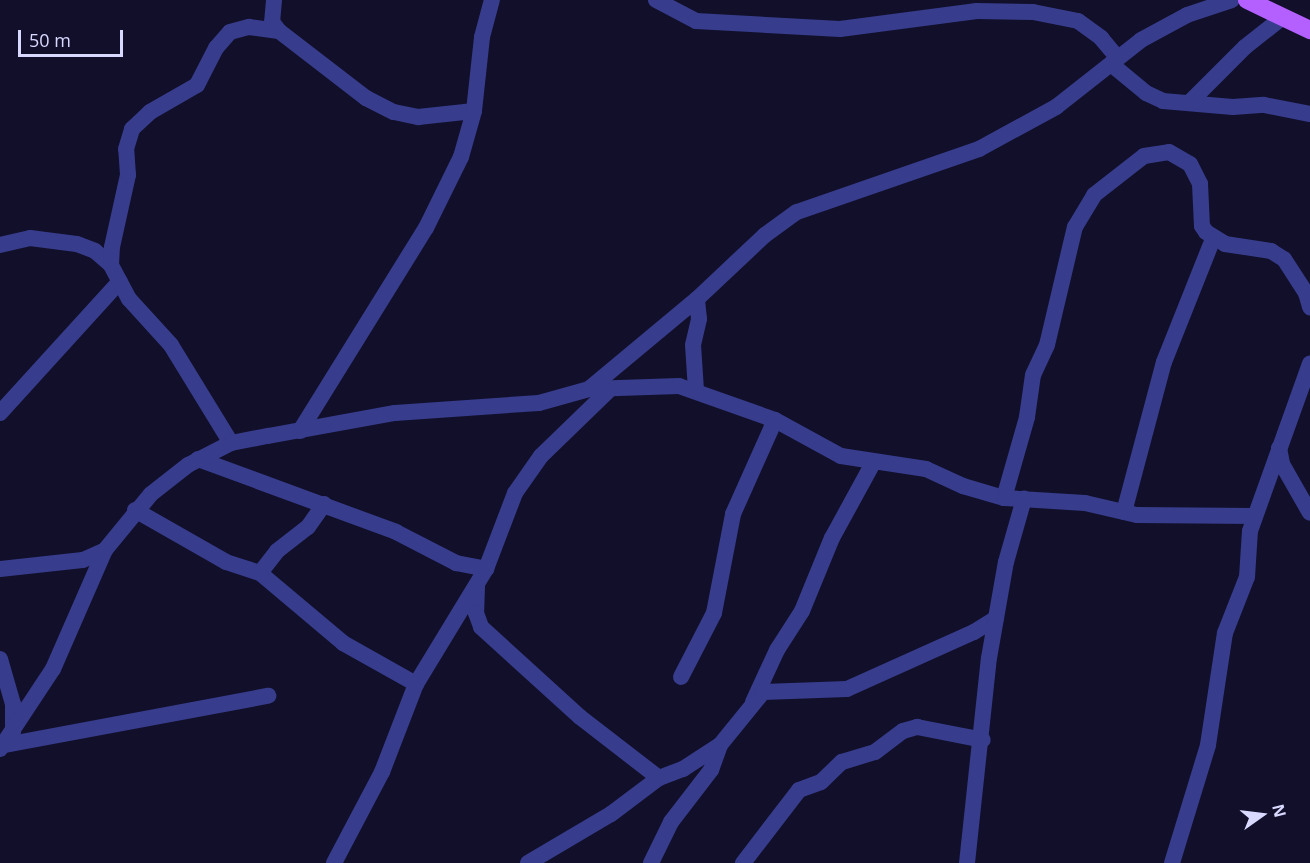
<!DOCTYPE html>
<style>
body{margin:0}
#map{position:relative;width:1310px;height:863px;overflow:hidden;background:#110f2a;font-family:"Open Sans",sans-serif}
div>[style]{position:absolute}
[style*='--x']{left:calc(var(--x)*1px);top:calc(var(--y)*1px);width:calc(var(--w)*1px);rotate:calc(var(--a)*1deg)}
.minor>*{height:16px;margin:-8px;padding:0 8px;transform-origin:8px;border-radius:8px;background:#373c8c}
.major>*{height:18px;margin:-9px;padding:0 9px;transform-origin:9px;border-radius:9px;background:#b45fff}
span{translate:-50% -50%;white-space:nowrap;text-align:center;line-height:1.15;-webkit-text-stroke:6px #110f2a;paint-order:stroke}
.north{position:absolute;left:1232px;top:785px;width:60px;height:60px;-webkit-text-stroke:4px #110f2a;paint-order:stroke;rotate:76deg;font-size:16px;font-weight:700;line-height:24px;text-align:center;color:#d9d8ff}
.north::after{content:'';display:block;margin:auto;width:21px;height:27px;background:#d9d8ff;clip-path:polygon(50% 0,100% 100%,50% 72%,0 100%)}
.scale{position:absolute;left:18px;top:30px;width:105px;height:27px;box-sizing:border-box;border:3px solid #d9d8ff;border-top:0;padding-left:8px;font-size:18px;line-height:21px;white-space:nowrap;color:#d9d8ff;-webkit-text-stroke:4px #110f2a;paint-order:stroke}
</style>
<div id="map">
<div class="minor">
<div style="--x:274;--y:0;--w:22;--a:95"></div>
<div style="--x:272;--y:22;--w:11;--a:52"></div>
<div style="--x:279;--y:31;--w:110;--a:37.6"></div>
<div style="--x:366;--y:98;--w:31;--a:27"></div>
<div style="--x:394;--y:112;--w:25;--a:12"></div>
<div style="--x:418;--y:117;--w:56;--a:-6.1"></div>
<div style="--x:656;--y:0;--w:45;--a:27.7"></div>
<div style="--x:696;--y:21;--w:144;--a:3.2"></div>
<div style="--x:840;--y:29;--w:138;--a:-7.5"></div>
<div style="--x:977;--y:11;--w:56;--a:1"></div>
<div style="--x:1033;--y:12;--w:46;--a:11.3"></div>
<div style="--x:1078;--y:21;--w:29;--a:36"></div>
<div style="--x:1101;--y:38;--w:26;--a:50"></div>
<div style="--x:1111;--y:64;--w:45;--a:39.6"></div>
<div style="--x:1146;--y:93;--w:19;--a:25"></div>
<div style="--x:1163;--y:101;--w:70;--a:4.9"></div>
<div style="--x:1233;--y:107;--w:31;--a:-4"></div>
<div style="--x:1264;--y:105;--w:47;--a:11.1"></div>
<div style="--x:1189;--y:103;--w:79;--a:-45"></div>
<div style="--x:1245;--y:47;--w:48;--a:-38.3"></div>
<div style="--x:0;--y:245;--w:31;--a:-13"></div>
<div style="--x:30;--y:238;--w:47;--a:7.3"></div>
<div style="--x:77;--y:244;--w:19;--a:21"></div>
<div style="--x:95;--y:251;--w:21;--a:41"></div>
<div style="--x:589;--y:389;--w:90;--a:-1.9"></div>
<div style="--x:679;--y:386;--w:102;--a:19.5"></div>
<div style="--x:775;--y:420;--w:75;--a:28.6"></div>
<div style="--x:841;--y:456;--w:86;--a:8.7"></div>
<div style="--x:926;--y:469;--w:41;--a:24.7"></div>
<div style="--x:963;--y:486;--w:43;--a:16.3"></div>
<div style="--x:1004;--y:498;--w:81;--a:3.5"></div>
<div style="--x:1085;--y:503;--w:53;--a:13"></div>
<div style="--x:1137;--y:515;--w:117;--a:0.5"></div>
<div style="--x:696;--y:390;--w:45;--a:-93.8"></div>
<div style="--x:693;--y:345;--w:27;--a:-77"></div>
<div style="--x:699;--y:319;--w:20;--a:-96"></div>
<div style="--x:0;--y:413;--w:178;--a:-47.7"></div>
<div style="--x:300;--y:431;--w:239;--a:-58.2"></div>
<div style="--x:426;--y:228;--w:79;--a:-63.8"></div>
<div style="--x:461;--y:157;--w:48;--a:-74.2"></div>
<div style="--x:474;--y:111;--w:74;--a:-83.8"></div>
<div style="--x:482;--y:37;--w:38;--a:-75"></div>
<div style="--x:231;--y:443;--w:115;--a:-121.5"></div>
<div style="--x:171;--y:345;--w:62;--a:-132.4"></div>
<div style="--x:129;--y:299;--w:38;--a:-118"></div>
<div style="--x:111;--y:265;--w:18;--a:-87"></div>
<div style="--x:112;--y:247;--w:74;--a:-77.5"></div>
<div style="--x:128;--y:175;--w:26;--a:-94"></div>
<div style="--x:126;--y:149;--w:21;--a:-73"></div>
<div style="--x:132;--y:129;--w:25;--a:-43"></div>
<div style="--x:150;--y:112;--w:54;--a:-29.9"></div>
<div style="--x:197;--y:85;--w:42;--a:-62.8"></div>
<div style="--x:216;--y:48;--w:21;--a:-49"></div>
<div style="--x:230;--y:32;--w:20;--a:-15"></div>
<div style="--x:249;--y:27;--w:30;--a:8"></div>
<div style="--x:1279;--y:448;--w:16;--a:79"></div>
<div style="--x:1282;--y:464;--w:56;--a:60.3"></div>
<div style="--x:198;--y:459;--w:211;--a:20.2"></div>
<div style="--x:396;--y:532;--w:68;--a:27.3"></div>
<div style="--x:456;--y:563;--w:31;--a:11"></div>
<div style="--x:1004;--y:498;--w:84;--a:-74.1"></div>
<div style="--x:1027;--y:417;--w:42;--a:-81.9"></div>
<div style="--x:1033;--y:375;--w:33;--a:-65"></div>
<div style="--x:1047;--y:345;--w:121;--a:-76.7"></div>
<div style="--x:1075;--y:227;--w:37;--a:-59"></div>
<div style="--x:1094;--y:195;--w:63;--a:-38"></div>
<div style="--x:1144;--y:156;--w:25;--a:-9"></div>
<div style="--x:1169;--y:152;--w:24;--a:30"></div>
<div style="--x:1190;--y:164;--w:22;--a:63"></div>
<div style="--x:1200;--y:184;--w:42;--a:87.3"></div>
<div style="--x:1202;--y:226;--w:7;--a:56"></div>
<div style="--x:1206;--y:232;--w:22;--a:32"></div>
<div style="--x:1225;--y:244;--w:47;--a:8.7"></div>
<div style="--x:1271;--y:251;--w:15;--a:32"></div>
<div style="--x:1284;--y:259;--w:40;--a:57.1"></div>
<div style="--x:1306;--y:293;--w:15;--a:74"></div>
<div style="--x:135;--y:510;--w:105;--a:29.7"></div>
<div style="--x:226;--y:562;--w:36;--a:18"></div>
<div style="--x:260;--y:573;--w:109;--a:40.1"></div>
<div style="--x:343;--y:643;--w:84;--a:29.3"></div>
<div style="--x:1124;--y:512;--w:155;--a:-75.1"></div>
<div style="--x:1164;--y:362;--w:132;--a:-68.3"></div>
<div style="--x:0;--y:569;--w:83;--a:-6.2"></div>
<div style="--x:83;--y:560;--w:24;--a:-24"></div>
<div style="--x:260;--y:573;--w:28;--a:-52"></div>
<div style="--x:277;--y:551;--w:39;--a:-38"></div>
<div style="--x:308;--y:527;--w:28;--a:-55"></div>
<div style="--x:477;--y:587;--w:26;--a:92"></div>
<div style="--x:476;--y:613;--w:15;--a:70"></div>
<div style="--x:481;--y:627;--w:134;--a:42.3"></div>
<div style="--x:580;--y:717;--w:100;--a:37.7"></div>
<div style="--x:0;--y:659;--w:47;--a:73.9"></div>
<div style="--x:13;--y:704;--w:29;--a:90"></div>
<div style="--x:681;--y:677;--w:72;--a:-62.7"></div>
<div style="--x:714;--y:613;--w:101;--a:-79.1"></div>
<div style="--x:733;--y:514;--w:103;--a:-65.9"></div>
<div style="--x:753;--y:702;--w:57;--a:-65.2"></div>
<div style="--x:777;--y:650;--w:46;--a:-57.3"></div>
<div style="--x:802;--y:611;--w:79;--a:-67.7"></div>
<div style="--x:832;--y:538;--w:85;--a:-61.3"></div>
<div style="--x:5;--y:745;--w:268;--a:-10.6"></div>
<div style="--x:0;--y:749;--w:96;--a:-56.5"></div>
<div style="--x:53;--y:669;--w:130;--a:-66.4"></div>
<div style="--x:105;--y:550;--w:72;--a:-50.6"></div>
<div style="--x:151;--y:494;--w:47;--a:-38.1"></div>
<div style="--x:188;--y:465;--w:48;--a:-27.1"></div>
<div style="--x:231;--y:443;--w:38;--a:-11"></div>
<div style="--x:268;--y:436;--w:129;--a:-10.3"></div>
<div style="--x:395;--y:413;--w:144;--a:-4"></div>
<div style="--x:539;--y:403;--w:52;--a:-15.6"></div>
<div style="--x:589;--y:389;--w:141;--a:-39.8"></div>
<div style="--x:697;--y:299;--w:93;--a:-43.3"></div>
<div style="--x:765;--y:235;--w:39;--a:-36"></div>
<div style="--x:797;--y:212;--w:193;--a:-19.1"></div>
<div style="--x:979;--y:149;--w:88;--a:-28.6"></div>
<div style="--x:1056;--y:107;--w:108;--a:-38.2"></div>
<div style="--x:1141;--y:40;--w:52;--a:-28.5"></div>
<div style="--x:1187;--y:15;--w:47;--a:-18.4"></div>
<div style="--x:334;--y:863;--w:103;--a:-62.2"></div>
<div style="--x:382;--y:772;--w:94;--a:-68.9"></div>
<div style="--x:416;--y:684;--w:135;--a:-58.7"></div>
<div style="--x:486;--y:569;--w:81;--a:-69.1"></div>
<div style="--x:515;--y:493;--w:45;--a:-54.9"></div>
<div style="--x:541;--y:456;--w:93;--a:-44.1"></div>
<div style="--x:528;--y:863;--w:96;--a:-30.6"></div>
<div style="--x:611;--y:814;--w:60;--a:-36.9"></div>
<div style="--x:659;--y:778;--w:26;--a:-21"></div>
<div style="--x:683;--y:769;--w:44;--a:-33"></div>
<div style="--x:720;--y:745;--w:68;--a:-50.9"></div>
<div style="--x:763;--y:692;--w:84;--a:-2"></div>
<div style="--x:847;--y:689;--w:139;--a:-24.2"></div>
<div style="--x:974;--y:632;--w:26;--a:-32"></div>
<div style="--x:651;--y:863;--w:46;--a:-64"></div>
<div style="--x:671;--y:822;--w:66;--a:-52.4"></div>
<div style="--x:711;--y:770;--w:27;--a:-70"></div>
<div style="--x:743;--y:863;--w:92;--a:-52.5"></div>
<div style="--x:799;--y:790;--w:23;--a:-20"></div>
<div style="--x:821;--y:782;--w:29;--a:-44"></div>
<div style="--x:842;--y:762;--w:34;--a:-17"></div>
<div style="--x:875;--y:752;--w:35;--a:-37"></div>
<div style="--x:903;--y:731;--w:15;--a:-16"></div>
<div style="--x:917;--y:727;--w:67;--a:11.1"></div>
<div style="--x:967;--y:863;--w:206;--a:-83.9"></div>
<div style="--x:989;--y:658;--w:97;--a:-80"></div>
<div style="--x:1006;--y:562;--w:66;--a:-74.1"></div>
<div style="--x:1172;--y:863;--w:123;--a:-73"></div>
<div style="--x:1208;--y:745;--w:113;--a:-81.4"></div>
<div style="--x:1225;--y:633;--w:60;--a:-68.6"></div>
<div style="--x:1247;--y:577;--w:46;--a:-86.3"></div>
<div style="--x:1250;--y:531;--w:178;--a:-70.3"></div>
</div>
<div class="major">
<div style="--x:1247;--y:0;--w:70;--a:25.5"></div>
</div>
<div class="north">N</div>
<div class="scale">50 m</div>
</div>
